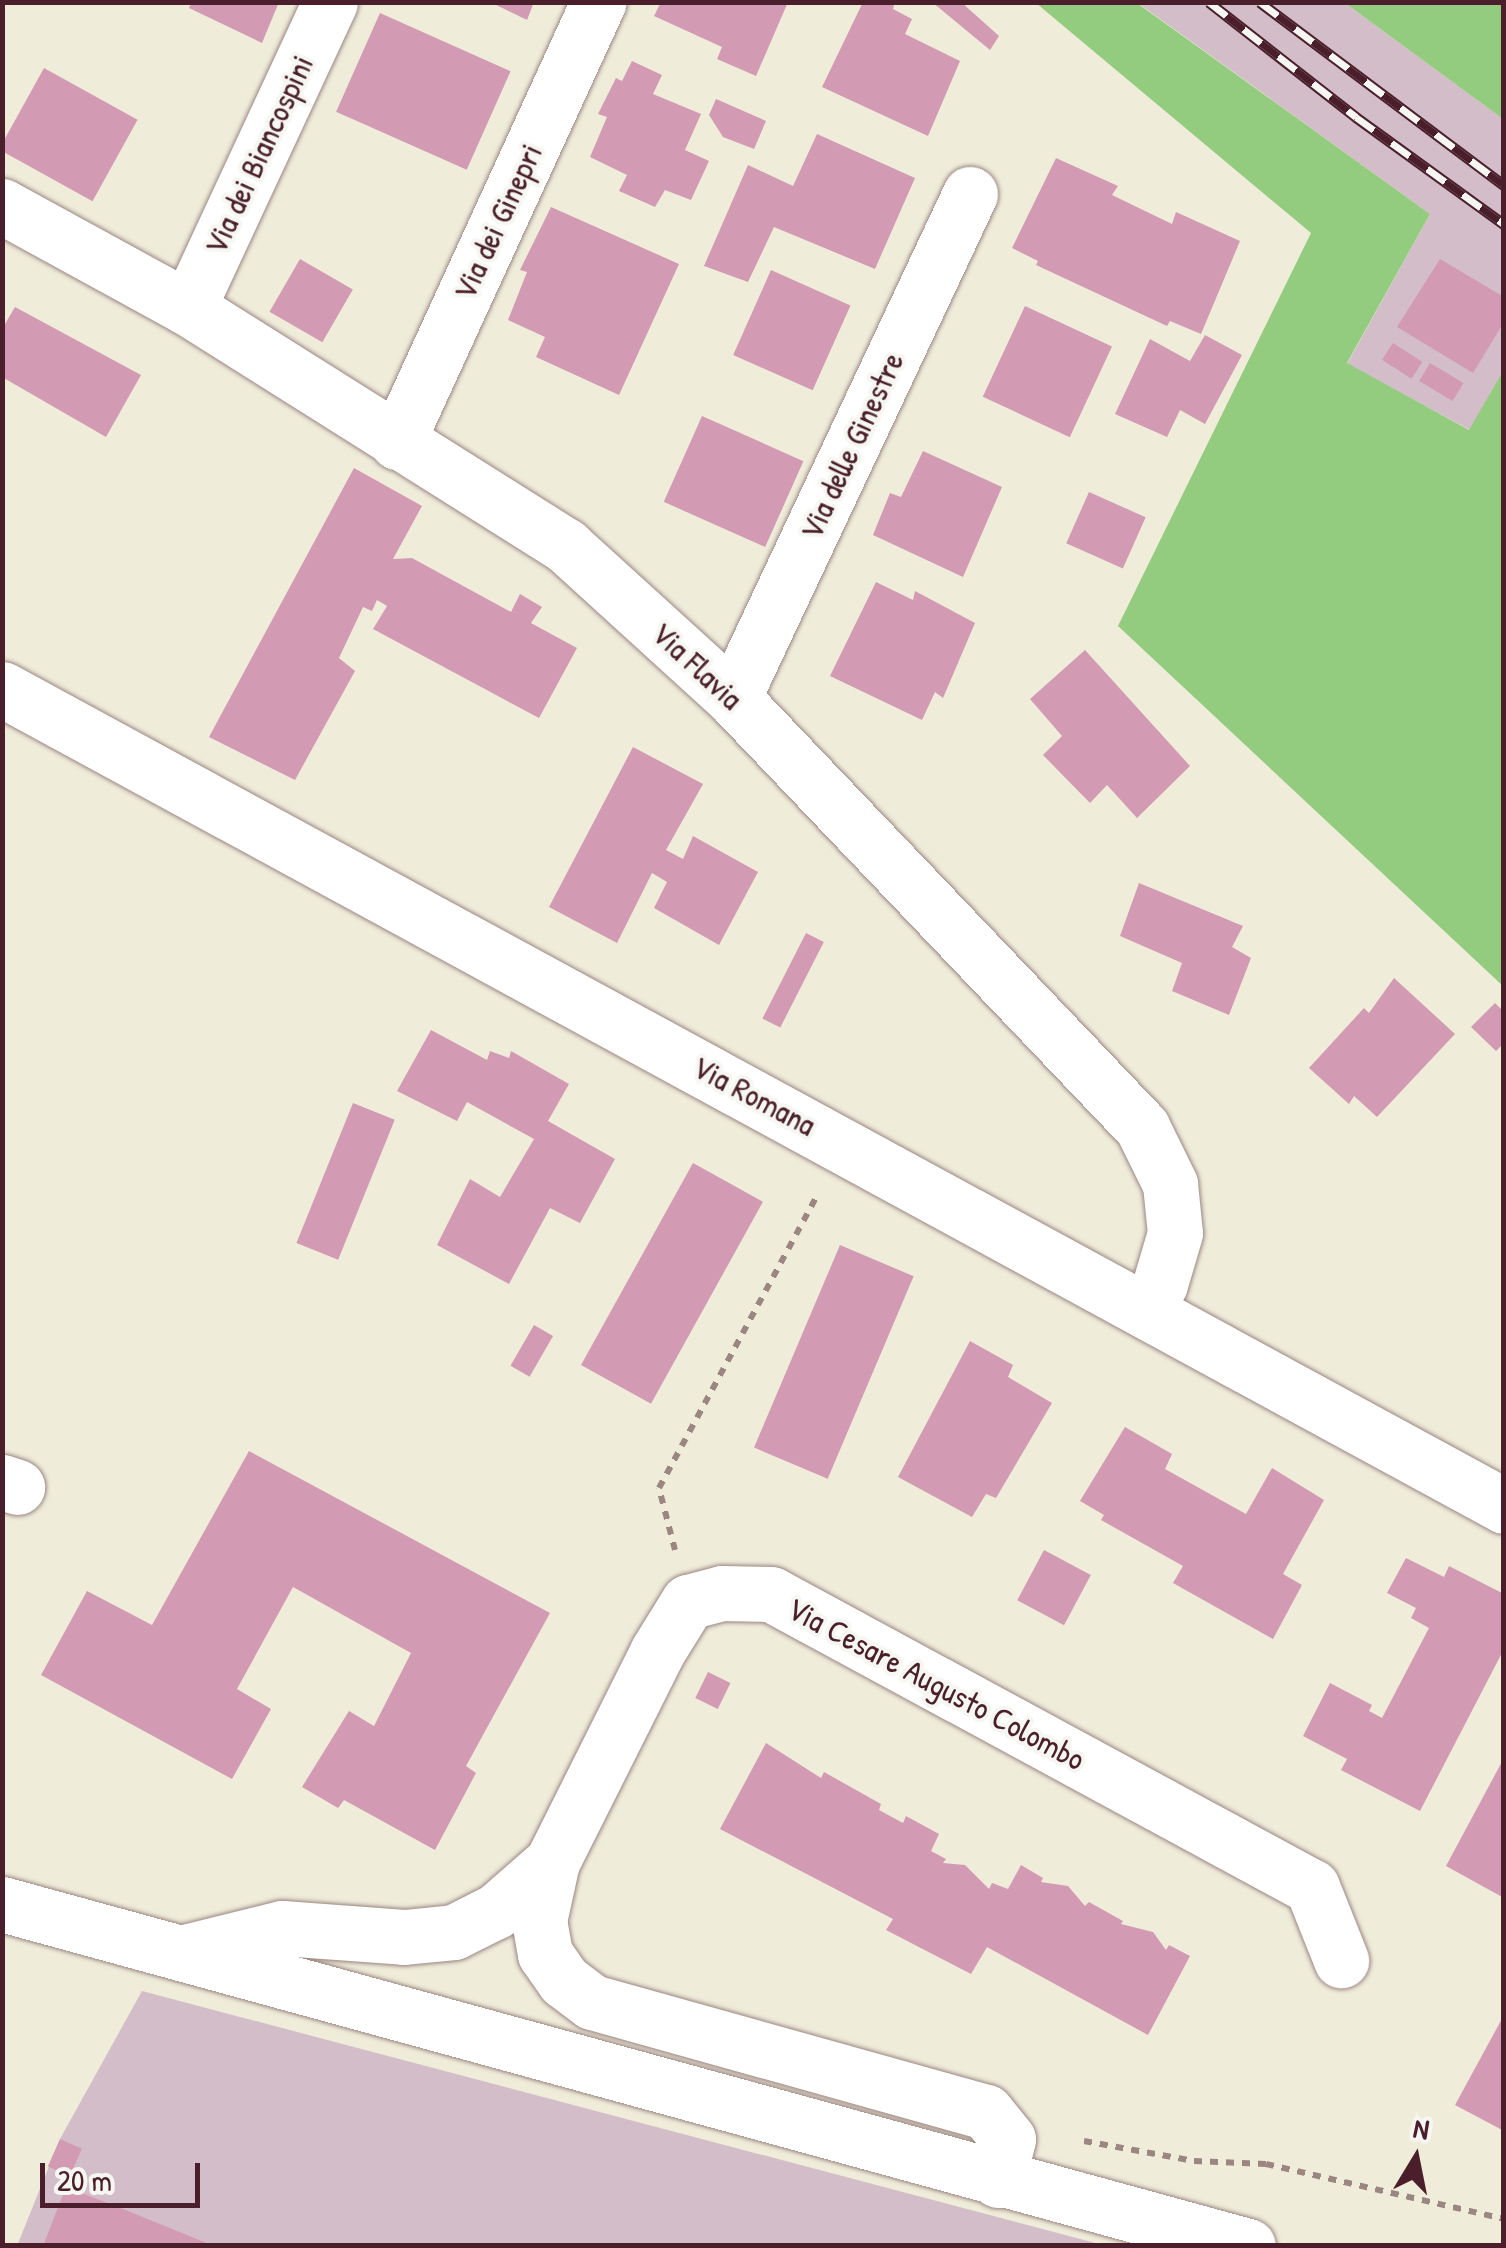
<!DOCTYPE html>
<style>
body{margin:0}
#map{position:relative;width:1506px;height:2248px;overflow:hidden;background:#efecda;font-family:"Patrick Hand",sans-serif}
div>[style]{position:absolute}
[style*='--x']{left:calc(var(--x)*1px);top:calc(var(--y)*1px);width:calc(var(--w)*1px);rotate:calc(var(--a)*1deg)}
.industrial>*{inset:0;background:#d2bdc8}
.green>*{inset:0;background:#94cc7f}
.building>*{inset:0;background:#d39bb3;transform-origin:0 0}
.path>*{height:6px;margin-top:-3px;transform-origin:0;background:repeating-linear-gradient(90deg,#9c8682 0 8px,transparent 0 16px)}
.roads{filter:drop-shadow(0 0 2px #9c8682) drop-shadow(0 0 2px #9c8682)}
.minor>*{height:55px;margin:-27.5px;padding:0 27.5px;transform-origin:27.5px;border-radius:27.5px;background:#fff}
.tertiary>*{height:55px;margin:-27.5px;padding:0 27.5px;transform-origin:27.5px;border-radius:27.5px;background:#fff}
.primary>*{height:55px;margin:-27.5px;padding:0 27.5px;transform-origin:27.5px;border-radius:27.5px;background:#fff}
.rail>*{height:11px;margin-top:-5.5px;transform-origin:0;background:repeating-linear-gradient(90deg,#f6f6f2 0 22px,#4a1f2b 0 44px);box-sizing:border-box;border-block:2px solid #4a1f2b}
span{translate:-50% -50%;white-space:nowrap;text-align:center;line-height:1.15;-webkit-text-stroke:8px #f6f6f2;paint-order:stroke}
.street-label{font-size:32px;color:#4a1f2b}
.frame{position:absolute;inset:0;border:5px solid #4a1f2b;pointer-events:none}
.north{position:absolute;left:1366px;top:2108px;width:100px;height:100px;-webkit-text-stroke:8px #f6f6f2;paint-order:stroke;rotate:10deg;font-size:28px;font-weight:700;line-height:40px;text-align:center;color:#4a1f2b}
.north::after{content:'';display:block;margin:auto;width:35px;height:45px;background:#4a1f2b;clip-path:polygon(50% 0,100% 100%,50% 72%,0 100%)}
.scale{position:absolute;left:40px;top:2163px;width:160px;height:45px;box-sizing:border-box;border:5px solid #4a1f2b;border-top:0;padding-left:12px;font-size:30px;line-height:35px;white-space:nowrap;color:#4a1f2b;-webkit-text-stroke:8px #f6f6f2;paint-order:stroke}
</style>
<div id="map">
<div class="industrial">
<div style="clip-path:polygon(1138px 3px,1345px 3px,1503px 119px,1503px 371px,1470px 430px,1347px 364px,1430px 214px)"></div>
<div style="clip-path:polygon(142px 1991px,1103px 2245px,17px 2246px,60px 2139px)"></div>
</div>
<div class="green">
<div style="clip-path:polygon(1036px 3px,1137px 3px,1430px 214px,1347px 363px,1469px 430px,1503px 371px,1503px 986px,1118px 626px,1311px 233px)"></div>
<div style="clip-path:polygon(1345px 3px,1503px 3px,1503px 119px)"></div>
</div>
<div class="building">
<div style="clip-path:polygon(192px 2px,279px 2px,262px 43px,189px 8px)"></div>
<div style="clip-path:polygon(490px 2px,534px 2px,527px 20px)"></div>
<div style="clip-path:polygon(661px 2px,788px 2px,756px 76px,717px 59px,722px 47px,654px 16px)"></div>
<div style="clip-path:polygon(863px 2px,895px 2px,893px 9px,912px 19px,905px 34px,960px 61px,928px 136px,822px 87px)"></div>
<div style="clip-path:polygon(932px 2px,961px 2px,999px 36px,990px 50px)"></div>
<div style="left:380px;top:13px;width:143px;height:108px;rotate:24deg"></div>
<div style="clip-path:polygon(632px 61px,662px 75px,653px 94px,701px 114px,685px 150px,709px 161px,691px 200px,665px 190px,655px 207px,619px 191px,627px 175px,590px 157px,607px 117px,598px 114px,616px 78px,622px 81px)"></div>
<div style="left:44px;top:68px;width:107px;height:93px;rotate:29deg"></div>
<div style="clip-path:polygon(716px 99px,766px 121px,754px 149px,723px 137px,709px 115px)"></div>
<div style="clip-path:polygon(817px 134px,915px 178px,875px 269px,774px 227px,748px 282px,704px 266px,748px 165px,793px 186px)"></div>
<div style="clip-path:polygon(1056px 158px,1118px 186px,1112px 195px,1172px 224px,1176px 212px,1240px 241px,1201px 334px,1170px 321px,1167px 326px,1036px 265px,1038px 261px,1012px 248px)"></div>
<div style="clip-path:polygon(551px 207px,679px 264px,619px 395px,536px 357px,545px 337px,508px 320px,527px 272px,520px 270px)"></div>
<div style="left:300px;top:259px;width:61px;height:61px;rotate:30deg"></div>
<div style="clip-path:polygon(1440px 259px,1504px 297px,1504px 322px,1473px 373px,1397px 327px)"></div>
<div style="left:771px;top:270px;width:87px;height:93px;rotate:24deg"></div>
<div style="left:1025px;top:306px;width:96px;height:100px;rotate:25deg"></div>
<div style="clip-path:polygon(15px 307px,141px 375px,106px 437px,2px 377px,2px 329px)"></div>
<div style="clip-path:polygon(1205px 335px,1242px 355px,1205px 424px,1180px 410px,1167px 437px,1115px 414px,1150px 339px,1190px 361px)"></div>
<div style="left:1393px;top:343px;width:35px;height:20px;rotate:33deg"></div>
<div style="left:1430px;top:363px;width:39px;height:21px;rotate:31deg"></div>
<div style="left:702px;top:416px;width:111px;height:94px;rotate:24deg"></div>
<div style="clip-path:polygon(923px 451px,1002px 487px,963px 577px,873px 535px,890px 493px,901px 497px)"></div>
<div style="clip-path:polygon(354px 468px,422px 506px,393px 559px,412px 558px,511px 612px,520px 594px,542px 607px,531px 623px,577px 648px,539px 718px,373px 629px,387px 606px,377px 600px,372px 611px,363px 607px,339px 658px,355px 671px,295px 780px,209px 737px)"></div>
<div style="left:1089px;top:492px;width:62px;height:56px;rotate:24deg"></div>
<div style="clip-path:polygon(876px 582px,913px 600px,915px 591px,975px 623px,943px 698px,935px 692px,922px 720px,830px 676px)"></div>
<div style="clip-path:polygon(1085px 650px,1190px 766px,1137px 818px,1107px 785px,1090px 803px,1043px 755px,1062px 736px,1030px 699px)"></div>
<div style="clip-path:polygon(633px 747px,703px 784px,666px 850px,683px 859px,693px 836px,758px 872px,719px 945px,654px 908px,667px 882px,652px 873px,617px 943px,549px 907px)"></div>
<div style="clip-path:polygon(1139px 883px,1243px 926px,1232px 947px,1251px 958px,1229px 1015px,1172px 991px,1182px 963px,1120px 936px)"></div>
<div style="left:806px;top:933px;width:20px;height:96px;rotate:27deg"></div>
<div style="clip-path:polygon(1394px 978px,1455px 1034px,1377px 1117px,1354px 1096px,1349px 1104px,1309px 1068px,1364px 1008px,1369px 1013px)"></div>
<div style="clip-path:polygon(1495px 1003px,1504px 1012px,1504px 1043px,1496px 1051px,1471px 1027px)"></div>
<div style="clip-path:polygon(431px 1030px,487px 1060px,490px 1051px,509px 1058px,511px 1051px,569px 1084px,548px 1121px,615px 1159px,580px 1223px,550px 1208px,509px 1284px,437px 1245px,470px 1179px,500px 1197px,534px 1139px,467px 1102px,457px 1121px,397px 1091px)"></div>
<div style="left:353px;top:1103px;width:45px;height:151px;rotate:22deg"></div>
<div style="left:693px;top:1163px;width:80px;height:231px;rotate:29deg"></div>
<div style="left:840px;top:1245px;width:80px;height:220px;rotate:23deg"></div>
<div style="left:534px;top:1325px;width:22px;height:47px;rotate:30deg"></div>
<div style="clip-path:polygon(970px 1341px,1013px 1365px,1008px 1377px,1052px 1403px,996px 1498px,986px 1494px,972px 1517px,898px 1477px)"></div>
<div style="clip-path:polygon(1125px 1427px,1172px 1454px,1165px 1469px,1246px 1514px,1272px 1468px,1324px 1500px,1283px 1574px,1302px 1585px,1273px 1639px,1173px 1583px,1183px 1566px,1101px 1520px,1104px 1515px,1080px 1501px)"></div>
<div style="clip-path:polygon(249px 1451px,550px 1613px,466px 1766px,476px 1773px,435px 1850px,344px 1800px,338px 1808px,302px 1787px,349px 1711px,374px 1726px,411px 1653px,293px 1587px,237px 1689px,271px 1709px,232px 1779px,41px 1675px,87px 1591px,152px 1625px)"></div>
<div style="left:1044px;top:1550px;width:53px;height:57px;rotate:28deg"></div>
<div style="clip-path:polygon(1406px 1558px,1444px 1577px,1449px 1566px,1504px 1594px,1504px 1649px,1420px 1811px,1341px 1770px,1347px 1759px,1303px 1736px,1330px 1683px,1372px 1705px,1369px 1711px,1382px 1718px,1429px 1628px,1411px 1618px,1416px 1608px,1387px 1593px)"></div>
<div style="left:708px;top:1672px;width:25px;height:29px;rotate:26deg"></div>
<div style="clip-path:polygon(766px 1743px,821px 1778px,824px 1772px,881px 1804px,879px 1810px,903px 1823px,906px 1816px,939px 1834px,931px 1851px,946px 1859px,943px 1863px,965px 1865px,989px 1889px,992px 1883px,1008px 1889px,1021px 1865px,1043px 1878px,1041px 1882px,1068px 1886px,1085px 1906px,1089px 1902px,1123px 1921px,1121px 1924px,1153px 1932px,1166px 1950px,1169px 1945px,1190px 1956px,1148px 2035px,987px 1947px,971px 1974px,886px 1930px,893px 1919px,720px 1829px)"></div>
<div style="clip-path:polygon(1504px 1758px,1504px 1898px,1446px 1866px)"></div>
<div style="clip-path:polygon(1504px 2015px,1504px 2131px,1455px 2105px)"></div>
<div style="left:60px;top:2139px;width:24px;height:30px;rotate:24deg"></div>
<div style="clip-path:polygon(66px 2187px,123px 2209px,214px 2246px,43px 2246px)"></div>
</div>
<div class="path">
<div style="--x:675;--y:1550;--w:64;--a:-104.5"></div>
<div style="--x:659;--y:1488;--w:334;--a:-61.6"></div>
<div style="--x:1084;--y:2141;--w:112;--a:10.3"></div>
<div style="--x:1194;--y:2161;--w:72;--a:2.4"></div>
<div style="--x:1266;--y:2164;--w:244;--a:13"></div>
</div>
<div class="roads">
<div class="minor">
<div style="--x:2;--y:206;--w:212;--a:28.7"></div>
<div style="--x:188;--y:308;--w:447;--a:32.2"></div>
<div style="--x:566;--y:546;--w:226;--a:42.3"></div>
<div style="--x:733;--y:698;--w:593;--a:46.37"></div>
<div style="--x:1142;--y:1127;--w:64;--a:63.8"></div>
<div style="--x:1170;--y:1184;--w:49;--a:84.2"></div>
<div style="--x:1175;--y:1233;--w:53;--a:106.4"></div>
<div style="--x:1160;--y:1284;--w:29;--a:119"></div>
<div style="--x:188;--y:308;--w:337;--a:-65.1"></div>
<div style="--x:397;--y:442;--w:484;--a:-65.4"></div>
<div style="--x:733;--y:698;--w:557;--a:-64.82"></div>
<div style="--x:2;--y:1482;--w:16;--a:18"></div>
<div style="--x:185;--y:1952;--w:100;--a:-13.9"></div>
<div style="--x:282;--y:1928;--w:122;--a:4.2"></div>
<div style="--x:404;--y:1937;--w:50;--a:-5.7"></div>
<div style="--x:454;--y:1932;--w:47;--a:-26.6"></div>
<div style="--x:496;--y:1911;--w:74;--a:-41.2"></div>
<div style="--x:998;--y:2180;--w:42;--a:-76.3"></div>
<div style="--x:1008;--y:2139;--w:35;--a:-129"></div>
<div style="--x:986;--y:2112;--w:409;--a:-164.4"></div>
<div style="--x:592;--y:2002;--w:35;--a:-143"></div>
<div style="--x:564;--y:1981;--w:33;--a:-125"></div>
<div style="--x:545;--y:1954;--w:34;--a:-100"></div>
<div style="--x:539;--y:1921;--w:60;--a:-77.6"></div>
<div style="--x:552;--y:1862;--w:235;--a:-63.4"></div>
<div style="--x:657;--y:1652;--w:59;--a:-58.2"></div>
<div style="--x:688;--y:1602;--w:35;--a:-15"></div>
<div style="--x:722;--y:1593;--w:49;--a:1.2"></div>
<div style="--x:771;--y:1594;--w:615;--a:28.44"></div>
<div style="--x:1312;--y:1887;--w:79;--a:68.3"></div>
</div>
<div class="tertiary">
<div style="--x:2;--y:689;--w:1710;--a:28.54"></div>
</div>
<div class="primary">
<div style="--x:2;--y:1904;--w:1292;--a:15.35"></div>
</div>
</div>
<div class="rail">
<div style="--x:1209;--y:2;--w:187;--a:38"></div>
<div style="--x:1356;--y:117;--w:183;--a:35.9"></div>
<div style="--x:1260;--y:2;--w:305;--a:36.9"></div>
</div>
<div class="street-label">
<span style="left:259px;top:155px;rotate:-65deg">Via dei Biancospini</span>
<span style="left:498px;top:222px;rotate:-65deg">Via dei Ginepri</span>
<span style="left:852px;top:446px;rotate:-65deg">Via delle Ginestre</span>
<span style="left:697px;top:666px;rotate:43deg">Via Flavia</span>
<span style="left:754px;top:1096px;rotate:28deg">Via Romana</span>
<span style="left:936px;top:1684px;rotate:28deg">Via Cesare Augusto Colombo</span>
</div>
<div class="frame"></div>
<div class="north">N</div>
<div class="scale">20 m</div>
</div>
